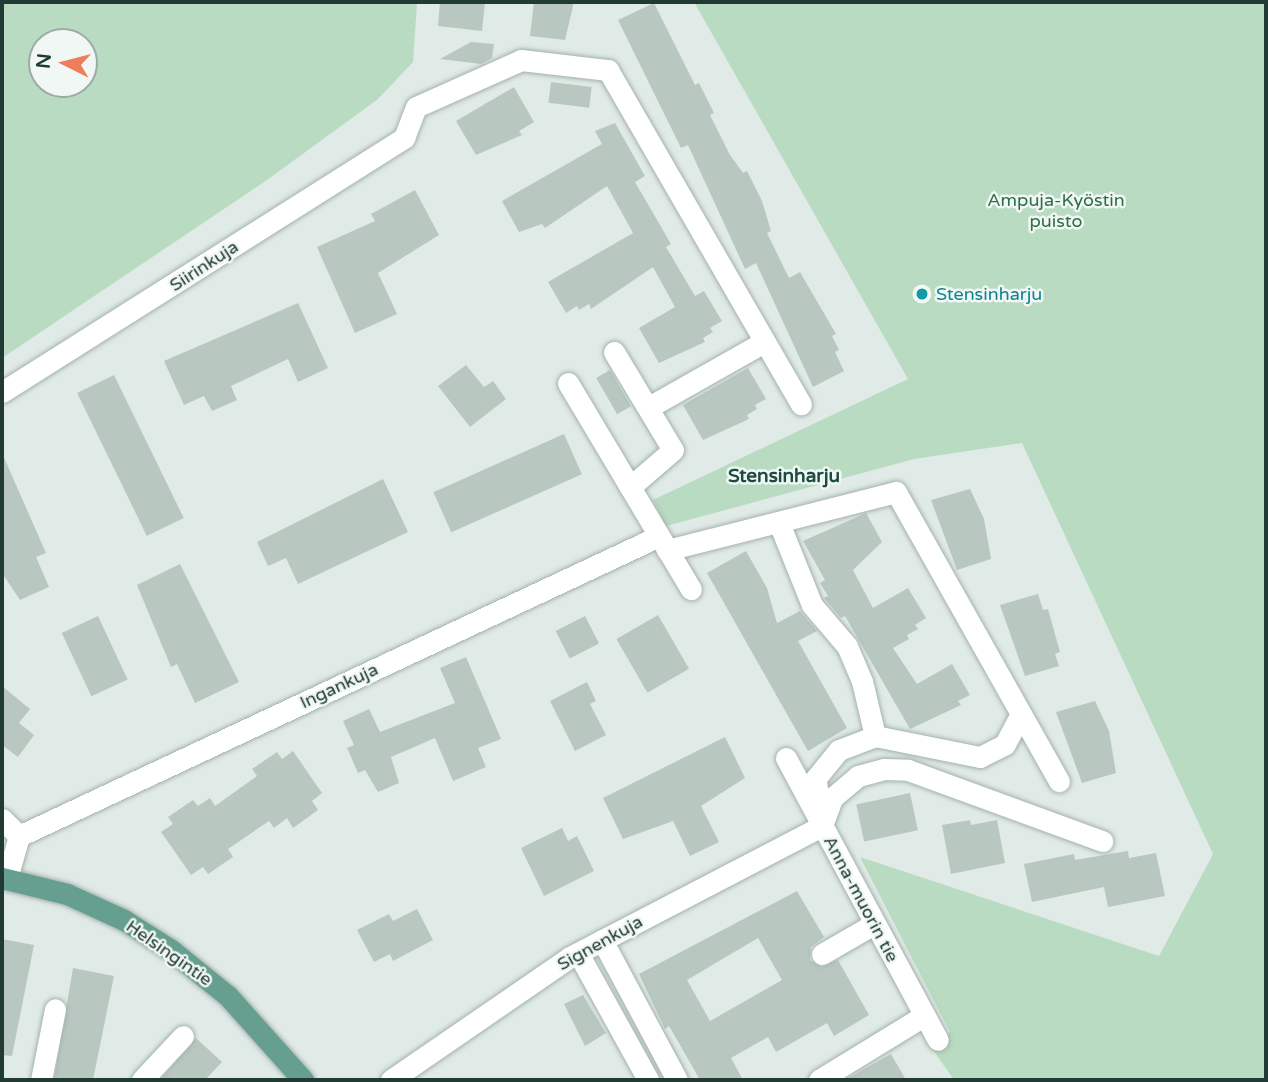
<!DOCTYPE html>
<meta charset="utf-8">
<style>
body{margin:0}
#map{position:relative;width:1268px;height:1082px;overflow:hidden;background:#e0eae6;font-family:"Varela Round",sans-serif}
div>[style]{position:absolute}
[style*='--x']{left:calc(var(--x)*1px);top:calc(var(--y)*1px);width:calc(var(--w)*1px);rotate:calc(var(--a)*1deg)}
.green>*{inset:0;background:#b9dbc2}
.building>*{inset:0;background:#b8c8c1;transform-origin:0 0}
.roads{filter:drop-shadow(0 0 2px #a3b2ad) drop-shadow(0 0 2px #a3b2ad)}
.minor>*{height:21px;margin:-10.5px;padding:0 10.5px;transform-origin:10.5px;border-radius:10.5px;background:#fff}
.major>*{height:21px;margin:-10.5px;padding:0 10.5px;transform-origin:10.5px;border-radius:10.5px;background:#669f8f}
.dots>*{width:19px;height:19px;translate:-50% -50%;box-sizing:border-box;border:4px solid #f0f7f4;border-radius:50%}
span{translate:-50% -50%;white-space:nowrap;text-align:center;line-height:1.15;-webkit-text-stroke:5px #f0f7f4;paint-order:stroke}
.park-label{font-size:18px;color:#2d6f46}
.street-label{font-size:18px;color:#213a33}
.culture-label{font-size:18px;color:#0d838f}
.left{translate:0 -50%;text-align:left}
.neighbourhood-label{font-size:19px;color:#1e4b40;font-weight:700}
.frame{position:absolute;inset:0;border:4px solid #213a33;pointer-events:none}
.north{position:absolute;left:28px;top:28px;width:70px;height:70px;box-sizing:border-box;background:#f0f7f4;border:2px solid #9daba7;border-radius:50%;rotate:276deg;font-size:19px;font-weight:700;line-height:28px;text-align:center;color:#213a33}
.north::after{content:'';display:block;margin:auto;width:24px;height:32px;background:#ed7e5b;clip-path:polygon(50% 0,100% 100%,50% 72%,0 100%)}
</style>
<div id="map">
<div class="green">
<div style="clip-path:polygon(evenodd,2px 2px,417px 2px,413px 62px,378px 99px,267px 180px,2px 358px,2px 2px,84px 42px,84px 84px,42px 84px,42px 42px,84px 42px)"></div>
<div style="clip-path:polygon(694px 2px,1266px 2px,1266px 1080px,954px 1080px,929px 1044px,950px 1032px,860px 857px,1159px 956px,1213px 854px,1022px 443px,914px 459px,666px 526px,653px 500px,908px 379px)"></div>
</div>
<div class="building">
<div style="clip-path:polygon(440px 2px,485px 2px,482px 31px,438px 26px)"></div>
<div style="clip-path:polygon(534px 2px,574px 2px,565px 40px,530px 36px)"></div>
<div style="clip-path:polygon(654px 3px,695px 85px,699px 83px,714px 113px,710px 115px,730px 155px,743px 173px,747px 171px,762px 201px,771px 231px,767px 233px,789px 278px,800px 272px,836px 334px,832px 336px,839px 350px,835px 352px,844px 371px,813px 387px,756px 263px,745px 269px,688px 145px,681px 148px,618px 20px)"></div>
<div style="clip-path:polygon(471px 42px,494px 44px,492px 58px,481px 64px,440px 59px)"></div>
<div style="left:551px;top:82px;width:41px;height:21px;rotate:7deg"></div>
<div style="clip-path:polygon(514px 87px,534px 122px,519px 131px,522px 135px,476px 155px,456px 121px)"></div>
<div style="clip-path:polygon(615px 123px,645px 176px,635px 182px,671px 244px,666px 247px,695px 296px,704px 291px,722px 321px,710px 328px,713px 332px,703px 338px,705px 342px,659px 363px,639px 328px,675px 307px,653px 267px,591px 309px,589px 304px,579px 310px,577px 306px,566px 313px,548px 282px,633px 233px,607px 186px,545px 228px,542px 224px,519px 232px,502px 201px,602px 144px,595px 131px)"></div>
<div style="clip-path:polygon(415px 190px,439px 235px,378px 273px,397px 314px,355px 333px,317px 247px,375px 221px,371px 214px)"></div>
<div style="clip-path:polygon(298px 303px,328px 368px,298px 382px,288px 359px,231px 386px,237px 400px,212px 411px,204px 396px,184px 405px,164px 361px)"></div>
<div style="clip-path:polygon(466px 365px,484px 387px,493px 381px,506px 399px,470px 427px,438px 386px)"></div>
<div style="clip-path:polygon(748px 368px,766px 399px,755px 405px,757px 409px,747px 415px,749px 419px,703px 440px,683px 405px)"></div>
<div style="left:610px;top:370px;width:42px;height:16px;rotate:60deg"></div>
<div style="left:114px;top:375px;width:159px;height:41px;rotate:64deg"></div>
<div style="left:564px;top:434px;width:44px;height:143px;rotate:66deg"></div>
<div style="clip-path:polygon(2px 453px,46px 553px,36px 557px,49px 587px,20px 600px,2px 573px)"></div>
<div style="clip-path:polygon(383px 479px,408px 532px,298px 584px,286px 558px,268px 566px,257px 542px)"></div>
<div style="clip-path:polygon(970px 489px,984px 519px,991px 559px,957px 570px,931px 500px)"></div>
<div style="clip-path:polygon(866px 513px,882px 542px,853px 570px,873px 608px,908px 588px,926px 618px,915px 625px,918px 629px,907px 635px,909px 639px,893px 648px,917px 684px,952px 664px,970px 695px,958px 701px,961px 705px,910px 729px,845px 616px,841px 618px,824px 598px,828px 596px,820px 583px,825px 580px,803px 541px)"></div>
<div style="clip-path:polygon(746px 551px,767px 588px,777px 623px,800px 611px,817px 631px,798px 641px,847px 728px,808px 751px,707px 573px)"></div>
<div style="clip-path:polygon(180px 564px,239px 682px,195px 703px,177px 664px,171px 667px,137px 585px)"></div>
<div style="clip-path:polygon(1038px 594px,1043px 610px,1048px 609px,1060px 652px,1055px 654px,1059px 666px,1025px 676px,1000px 605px)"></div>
<div style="left:658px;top:615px;width:62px;height:48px;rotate:60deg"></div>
<div style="left:98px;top:616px;width:70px;height:40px;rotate:65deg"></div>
<div style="left:585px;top:616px;width:31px;height:33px;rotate:63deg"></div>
<div style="clip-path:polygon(466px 657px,501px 739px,478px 748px,486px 767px,453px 781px,435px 738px,391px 757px,399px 783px,378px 792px,365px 770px,358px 773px,347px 748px,354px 745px,343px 721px,369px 709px,380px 732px,455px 703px,440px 668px)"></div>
<div style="clip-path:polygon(587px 682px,596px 701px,590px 704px,606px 735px,575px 751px,550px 701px)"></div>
<div style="clip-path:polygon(2px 686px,30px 709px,19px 723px,34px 735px,18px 757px,2px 745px)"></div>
<div style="clip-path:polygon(1095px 701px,1109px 731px,1116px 773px,1082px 783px,1056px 712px)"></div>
<div style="clip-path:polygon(725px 737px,745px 778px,701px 806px,719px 842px,690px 856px,673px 821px,623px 839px,603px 798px)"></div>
<div style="clip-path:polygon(293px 751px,322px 793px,312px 801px,318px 810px,293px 828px,287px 818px,274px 828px,269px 821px,228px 849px,233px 857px,208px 874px,203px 867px,191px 875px,161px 832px,173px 824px,168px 817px,193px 800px,198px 806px,210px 798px,215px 806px,257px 776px,252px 769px,277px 752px,282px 759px)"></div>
<div style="left:910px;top:793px;width:38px;height:55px;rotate:78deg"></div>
<div style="clip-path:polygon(970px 820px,971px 825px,997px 820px,1005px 863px,951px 874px,942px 825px)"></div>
<div style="clip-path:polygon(562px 828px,568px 841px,577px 836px,594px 871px,544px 896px,521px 848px)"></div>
<div style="clip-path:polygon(1128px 851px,1129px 858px,1156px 853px,1165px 896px,1108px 907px,1104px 887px,1032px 902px,1024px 864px,1074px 854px,1075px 860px)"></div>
<div style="clip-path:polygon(evenodd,797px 891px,824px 937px,811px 947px,810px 960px,821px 967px,838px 960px,869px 1015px,834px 1036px,827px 1023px,776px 1052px,768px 1037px,731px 1058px,743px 1080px,700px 1080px,669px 1026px,665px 1029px,639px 974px,797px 891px,758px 938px,782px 980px,710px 1021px,687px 980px,758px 938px)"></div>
<div style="clip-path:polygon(417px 909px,433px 940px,393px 961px,390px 954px,374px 962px,357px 930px,389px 914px,393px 921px)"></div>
<div style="clip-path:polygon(2px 939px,34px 945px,12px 1056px,2px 1055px)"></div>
<div style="clip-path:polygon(73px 968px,114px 976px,93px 1080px,54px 1080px)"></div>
<div style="clip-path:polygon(583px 995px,606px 1033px,585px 1046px,564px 1004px)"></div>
<div style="clip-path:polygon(196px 1038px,222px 1062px,205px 1080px,160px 1080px)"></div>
<div style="clip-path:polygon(891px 1054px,906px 1080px,845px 1080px)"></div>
</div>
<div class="roads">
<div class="minor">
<div style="--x:614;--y:352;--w:114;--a:59"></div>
<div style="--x:673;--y:450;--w:57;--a:139.3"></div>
<div style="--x:568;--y:383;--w:240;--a:59.2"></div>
<div style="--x:2;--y:392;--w:476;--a:-32.3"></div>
<div style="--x:404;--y:138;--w:33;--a:-69"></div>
<div style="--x:416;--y:107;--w:115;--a:-24.1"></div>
<div style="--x:521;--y:60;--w:88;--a:6.6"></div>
<div style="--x:608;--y:70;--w:386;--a:60"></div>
<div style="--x:649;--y:407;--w:132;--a:-29.5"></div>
<div style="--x:779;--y:523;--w:88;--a:68.1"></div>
<div style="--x:812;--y:605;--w:54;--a:49.5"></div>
<div style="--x:847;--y:646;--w:38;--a:67"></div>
<div style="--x:862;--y:681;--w:57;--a:76.7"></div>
<div style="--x:875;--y:736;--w:107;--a:11.3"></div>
<div style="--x:980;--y:757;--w:28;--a:-27"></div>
<div style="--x:1005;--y:744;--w:34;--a:-62"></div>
<div style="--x:667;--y:550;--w:236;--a:-14.2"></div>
<div style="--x:896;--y:492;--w:332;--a:60.6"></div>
<div style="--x:786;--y:758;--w:320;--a:61.7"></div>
<div style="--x:820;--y:813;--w:35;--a:-97"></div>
<div style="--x:816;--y:778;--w:36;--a:-51"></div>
<div style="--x:839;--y:750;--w:39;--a:-21"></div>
<div style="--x:2;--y:819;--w:24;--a:45"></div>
<div style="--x:19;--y:836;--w:44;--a:105.9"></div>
<div style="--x:822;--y:826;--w:30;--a:-70"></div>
<div style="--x:832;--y:798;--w:34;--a:-40"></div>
<div style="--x:858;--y:776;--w:27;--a:-15"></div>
<div style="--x:884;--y:769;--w:24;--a:2"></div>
<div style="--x:908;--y:770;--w:207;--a:20.1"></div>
<div style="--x:19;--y:836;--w:707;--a:-25.11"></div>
<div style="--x:602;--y:940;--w:159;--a:61.8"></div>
<div style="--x:578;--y:953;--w:145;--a:61.1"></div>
<div style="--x:822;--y:954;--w:60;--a:-30"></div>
<div style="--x:41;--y:1080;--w:72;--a:-78.8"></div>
<div style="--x:142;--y:1080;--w:60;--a:-47"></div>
<div style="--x:391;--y:1080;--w:217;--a:-34.5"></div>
<div style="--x:570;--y:957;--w:284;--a:-27.5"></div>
<div style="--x:819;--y:1080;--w:124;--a:-31.5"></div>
</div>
<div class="major">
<div style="--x:2;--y:878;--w:67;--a:13.8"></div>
<div style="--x:67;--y:894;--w:63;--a:24.5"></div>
<div style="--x:124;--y:920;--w:56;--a:32.6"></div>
<div style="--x:171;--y:950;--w:73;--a:38.9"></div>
<div style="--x:228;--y:996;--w:113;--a:48.2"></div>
</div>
</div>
<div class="dots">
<div style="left:922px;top:294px;background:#0f9aa8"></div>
</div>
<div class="park-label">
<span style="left:1056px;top:211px">Ampuja-Kyöstin<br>puisto</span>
</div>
<div class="street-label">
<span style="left:204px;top:266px;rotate:-33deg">Siirinkuja</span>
<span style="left:339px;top:686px;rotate:-25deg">Ingankuja</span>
<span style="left:861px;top:899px;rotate:62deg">Anna-muorin tie</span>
<span style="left:600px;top:943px;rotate:-29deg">Signenkuja</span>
<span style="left:169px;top:953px;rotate:35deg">Helsingintie</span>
</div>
<div class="culture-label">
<span class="left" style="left:936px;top:294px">Stensinharju</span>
</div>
<div class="neighbourhood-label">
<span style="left:784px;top:477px">Stensinharju</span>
</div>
<div class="frame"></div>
<div class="north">N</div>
</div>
